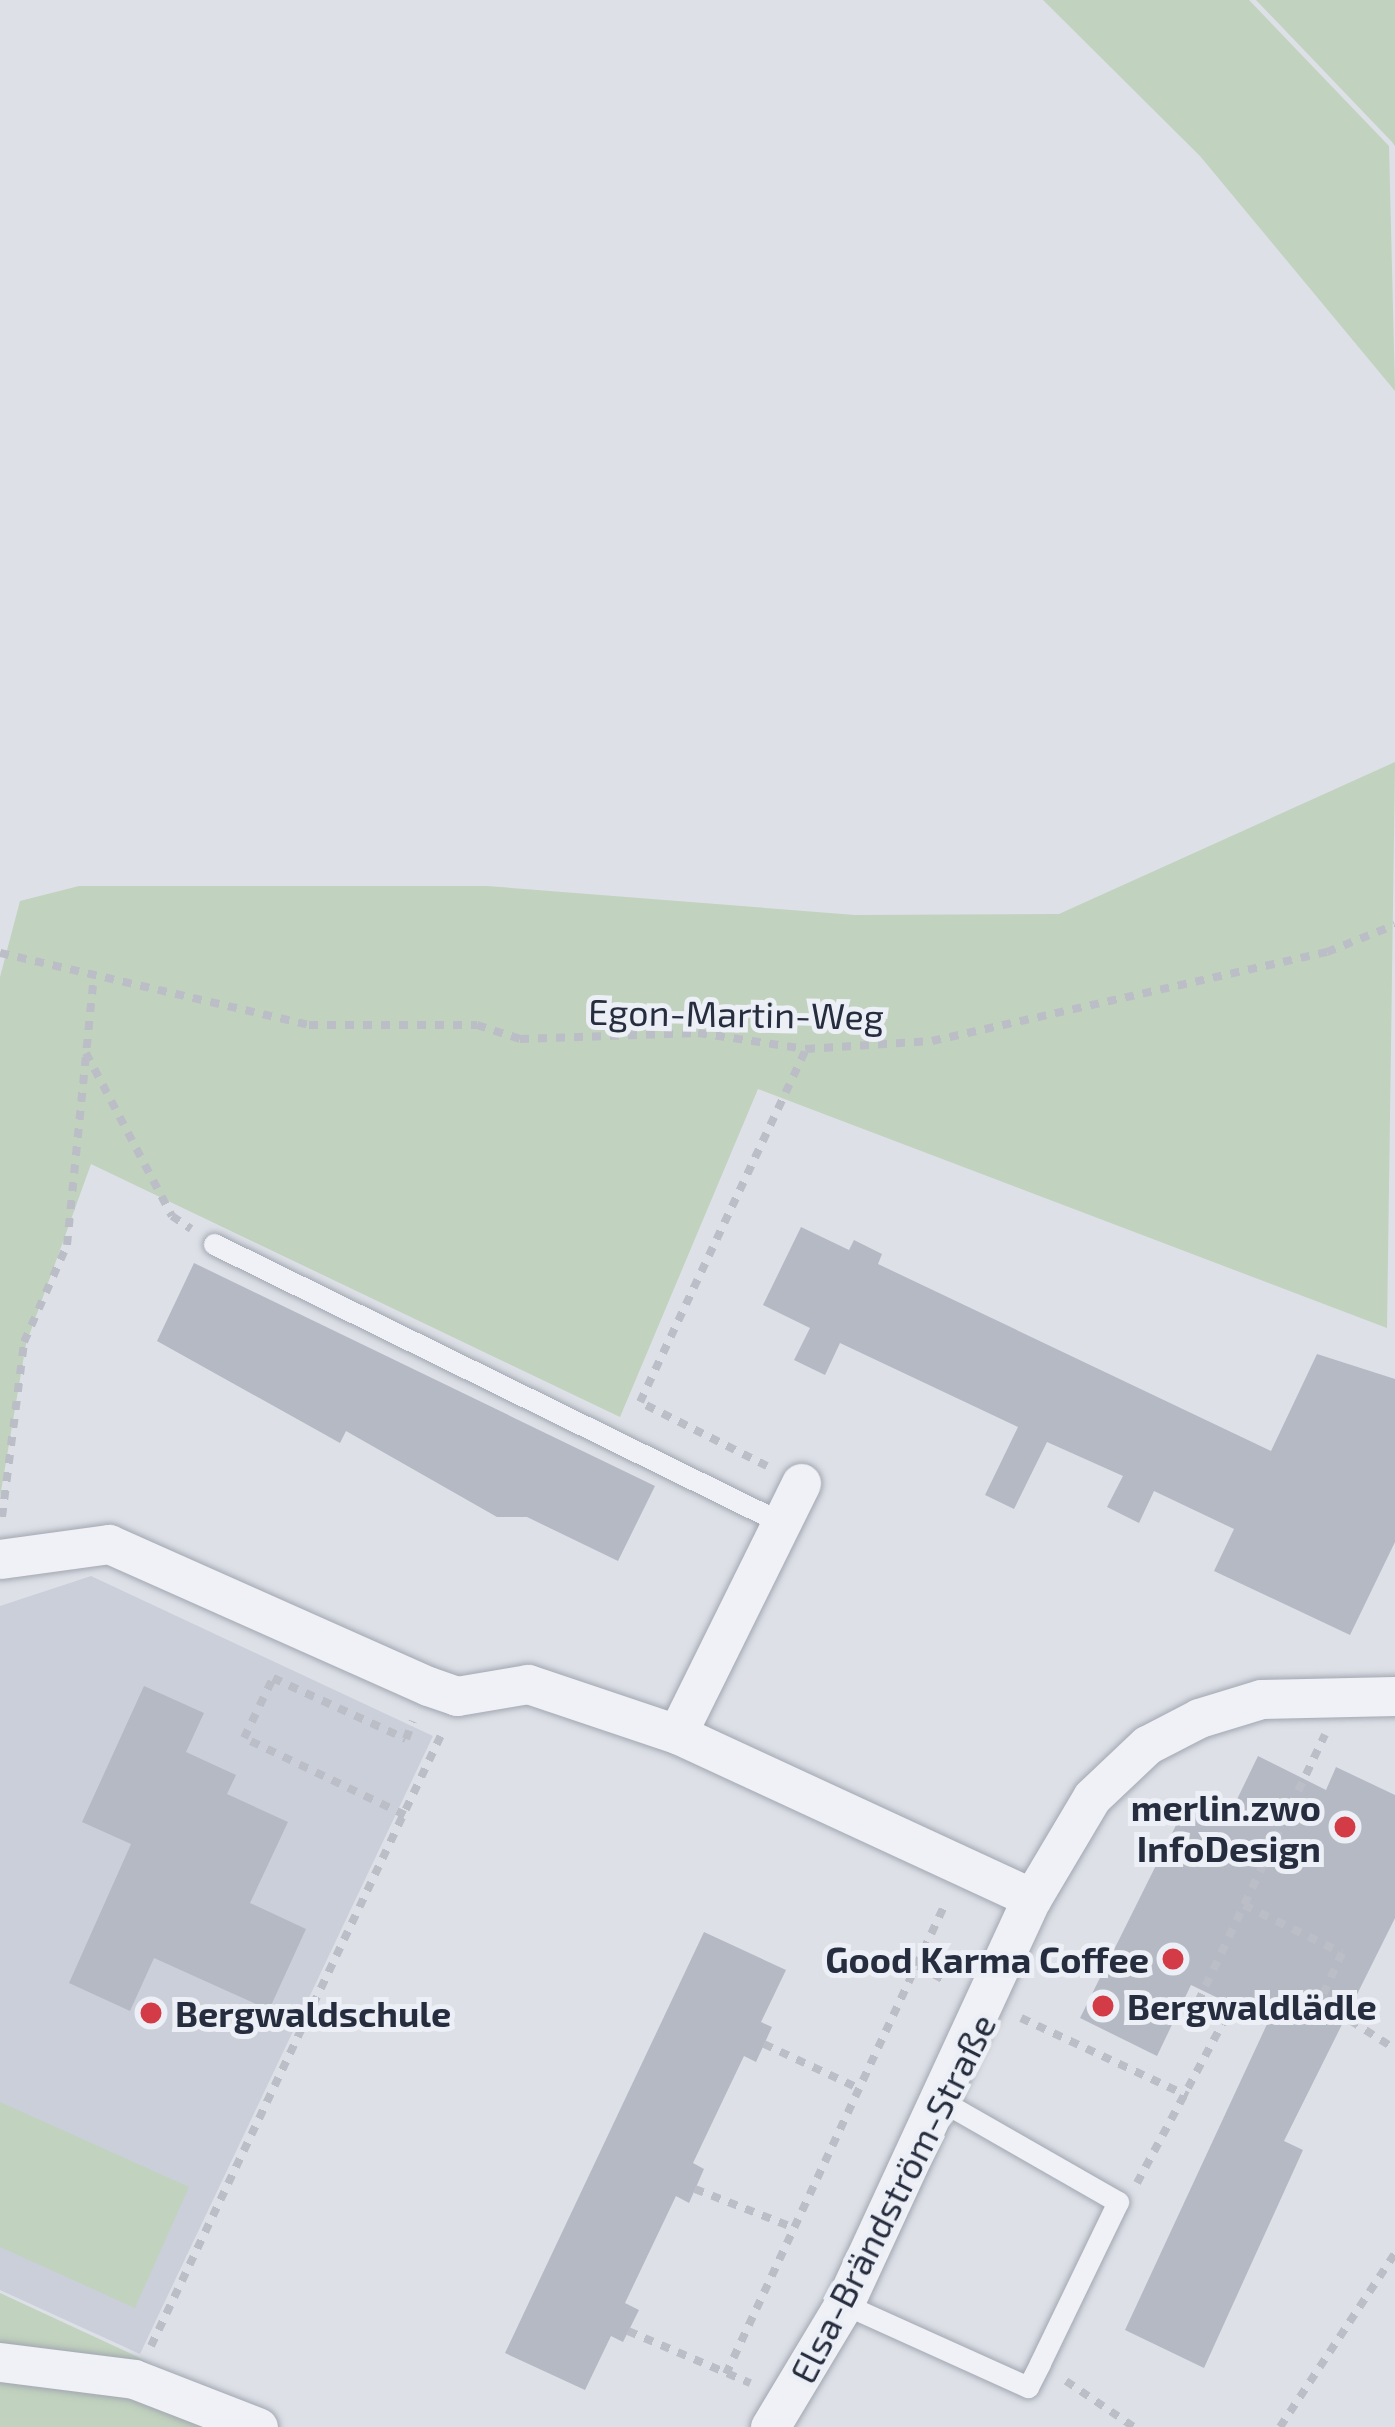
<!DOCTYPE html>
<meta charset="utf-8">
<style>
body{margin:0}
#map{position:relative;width:1395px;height:2427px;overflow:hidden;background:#dde0e7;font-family:"Exo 2",sans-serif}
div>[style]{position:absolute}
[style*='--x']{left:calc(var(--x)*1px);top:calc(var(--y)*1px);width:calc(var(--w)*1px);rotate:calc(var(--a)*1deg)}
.built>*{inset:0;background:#cbcfda}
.green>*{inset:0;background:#c1d2be}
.building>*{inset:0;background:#b4b9c4}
.path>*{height:8px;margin-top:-4px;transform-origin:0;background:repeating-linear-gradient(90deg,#bbbec6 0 9px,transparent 0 18px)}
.roads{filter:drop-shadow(0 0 3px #a2a7b1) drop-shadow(0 0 3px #a2a7b1)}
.service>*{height:21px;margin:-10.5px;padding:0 10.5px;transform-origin:10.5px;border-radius:10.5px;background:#f0f1f6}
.minor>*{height:39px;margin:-19.5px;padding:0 19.5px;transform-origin:19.5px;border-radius:19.5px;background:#f0f1f6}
.dots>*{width:33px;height:33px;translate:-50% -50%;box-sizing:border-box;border:6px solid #eceff5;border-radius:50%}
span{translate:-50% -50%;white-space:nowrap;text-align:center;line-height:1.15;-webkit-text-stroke:10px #eceff5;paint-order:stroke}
.street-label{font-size:36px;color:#262d3e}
.poi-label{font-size:36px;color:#262d3e;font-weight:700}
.right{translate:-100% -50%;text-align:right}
.left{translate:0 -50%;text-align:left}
</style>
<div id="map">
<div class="built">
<div style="clip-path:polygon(91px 1576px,433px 1736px,140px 2354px,0 2290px,0 1606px)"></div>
</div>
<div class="green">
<div style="clip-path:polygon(1043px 0,1249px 0,1389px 146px,1395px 391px,1200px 156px)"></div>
<div style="clip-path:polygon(1256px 0,1395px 0,1395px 146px,1392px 142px)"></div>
<div style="clip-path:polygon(1395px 762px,1387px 1328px,758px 1089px,620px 1417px,91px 1164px,26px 1344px,0 1497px,0 977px,20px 901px,79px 886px,487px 886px,855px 915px,1059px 914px)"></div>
<div style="clip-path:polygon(0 2102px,189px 2187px,135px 2308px,0 2247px)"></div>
<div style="clip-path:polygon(0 2293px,138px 2357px,243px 2427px,0 2427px)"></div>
</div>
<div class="building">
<div style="clip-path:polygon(801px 1227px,849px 1250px,854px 1240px,882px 1254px,878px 1264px,1271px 1451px,1317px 1354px,1395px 1379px,1395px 1542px,1350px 1635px,1214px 1571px,1234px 1529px,1154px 1491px,1139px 1523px,1107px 1507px,1123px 1476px,1047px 1442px,1014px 1509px,985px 1495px,1018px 1427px,840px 1343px,825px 1375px,794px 1360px,810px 1328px,763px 1305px)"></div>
<div style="clip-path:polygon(194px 1263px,655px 1486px,618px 1561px,527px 1517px,497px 1517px,346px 1431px,340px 1443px,157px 1341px)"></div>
<div style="clip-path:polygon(144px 1686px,204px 1713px,186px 1752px,236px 1775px,227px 1794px,288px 1822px,250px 1903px,306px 1929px,269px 2010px,154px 1958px,130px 2011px,69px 1983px,131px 1844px,82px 1822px)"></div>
<div style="clip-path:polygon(1258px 1756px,1326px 1790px,1336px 1767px,1395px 1795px,1395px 1918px,1284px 2141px,1303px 2150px,1204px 2368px,1125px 2330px,1268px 2022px,1191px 1985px,1157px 2056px,1080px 2018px,1188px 1801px,1227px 1820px)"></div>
<div style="clip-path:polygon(704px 1932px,786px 1970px,761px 2022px,772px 2027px,756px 2062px,744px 2056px,693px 2163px,704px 2169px,689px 2203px,676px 2196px,625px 2303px,639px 2310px,623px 2342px,611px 2336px,585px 2390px,505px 2353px)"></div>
</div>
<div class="path">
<div style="--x:0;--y:953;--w:317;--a:13.1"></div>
<div style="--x:309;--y:1025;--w:168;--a:0"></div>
<div style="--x:477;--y:1025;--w:45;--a:18"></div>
<div style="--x:520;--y:1039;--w:178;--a:-1.9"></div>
<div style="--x:698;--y:1033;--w:109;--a:8.4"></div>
<div style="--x:806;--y:1049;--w:126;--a:-3.6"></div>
<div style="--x:932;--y:1041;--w:405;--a:-12.7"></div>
<div style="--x:1327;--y:952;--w:73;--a:-21.7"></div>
<div style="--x:86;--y:1053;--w:184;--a:62.2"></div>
<div style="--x:172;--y:1216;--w:23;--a:34"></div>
<div style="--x:767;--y:1466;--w:142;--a:-153.3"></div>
<div style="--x:640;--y:1402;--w:390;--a:-64.8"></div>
<div style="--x:2;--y:1517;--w:176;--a:-82.8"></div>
<div style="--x:24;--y:1342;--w:106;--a:-66.1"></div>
<div style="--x:67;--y:1245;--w:263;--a:-84.3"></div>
<div style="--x:405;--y:1815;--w:178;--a:-154.4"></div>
<div style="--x:244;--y:1738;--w:67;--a:-64.2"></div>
<div style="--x:273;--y:1678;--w:146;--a:24.6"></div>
<div style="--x:406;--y:1739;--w:19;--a:-69"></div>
<div style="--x:1244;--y:1905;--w:109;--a:26.1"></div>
<div style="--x:1342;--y:1953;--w:53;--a:114.6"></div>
<div style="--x:1320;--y:2001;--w:89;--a:32.6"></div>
<div style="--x:918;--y:1966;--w:34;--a:28"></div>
<div style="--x:1021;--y:2018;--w:184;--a:25"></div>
<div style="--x:764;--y:2044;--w:104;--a:25.1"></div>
<div style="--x:1137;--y:2183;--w:191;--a:-61.8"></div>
<div style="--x:1227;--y:2015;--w:32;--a:-156"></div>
<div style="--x:1198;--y:2002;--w:296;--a:-64.6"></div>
<div style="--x:695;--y:2189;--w:104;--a:21.4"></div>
<div style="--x:628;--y:2331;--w:133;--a:23.1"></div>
<div style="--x:151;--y:2346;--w:681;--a:-64.6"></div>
<div style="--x:726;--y:2374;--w:521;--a:-65.01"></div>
<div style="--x:1066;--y:2381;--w:82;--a:34.1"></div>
<div style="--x:1280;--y:2427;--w:209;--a:-56.5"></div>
</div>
<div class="roads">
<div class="service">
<div style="--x:214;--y:1244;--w:633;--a:26.16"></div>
<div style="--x:844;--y:2304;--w:202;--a:24.3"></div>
<div style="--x:1028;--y:2387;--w:27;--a:-63"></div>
<div style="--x:1040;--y:2363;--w:179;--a:-64.2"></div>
<div style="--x:1118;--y:2202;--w:203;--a:-150.2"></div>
</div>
<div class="minor">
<div style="--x:0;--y:1559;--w:110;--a:-7.8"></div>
<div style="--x:109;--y:1544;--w:349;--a:24"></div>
<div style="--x:428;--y:1686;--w:31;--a:19"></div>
<div style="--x:457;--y:1696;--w:72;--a:-9.6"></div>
<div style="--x:528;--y:1684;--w:157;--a:18.6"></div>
<div style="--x:677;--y:1734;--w:391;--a:24.8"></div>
<div style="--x:677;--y:1734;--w:280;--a:-63.7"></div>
<div style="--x:0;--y:2362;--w:135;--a:7.2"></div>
<div style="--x:134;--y:2379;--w:133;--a:21.2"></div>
<div style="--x:770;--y:2427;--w:144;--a:-59"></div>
<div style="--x:844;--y:2304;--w:447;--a:-65.2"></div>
<div style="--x:1032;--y:1898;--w:117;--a:-59.3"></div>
<div style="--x:1092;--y:1797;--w:76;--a:-43.4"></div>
<div style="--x:1147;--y:1745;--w:59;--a:-27.4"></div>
<div style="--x:1199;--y:1718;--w:65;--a:-17"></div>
<div style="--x:1261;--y:1699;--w:134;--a:-1.3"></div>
</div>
</div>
<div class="dots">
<div style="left:1345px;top:1827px;background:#d33b47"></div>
<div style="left:1173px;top:1959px;background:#d33b47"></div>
<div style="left:1103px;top:2006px;background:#d33b47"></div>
<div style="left:151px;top:2013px;background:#d33b47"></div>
</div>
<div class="street-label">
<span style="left:736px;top:1013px;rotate:1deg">Egon-Martin-Weg</span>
<span style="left:892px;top:2198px;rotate:-63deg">Elsa-Brändström-Straße</span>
</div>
<div class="poi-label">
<span class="right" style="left:1321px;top:1827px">merlin.zwo<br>InfoDesign</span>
<span class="right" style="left:1149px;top:1959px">Good Karma Coffee</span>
<span class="left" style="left:1127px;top:2006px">Bergwaldlädle</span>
<span class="left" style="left:175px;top:2013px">Bergwaldschule</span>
</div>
</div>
